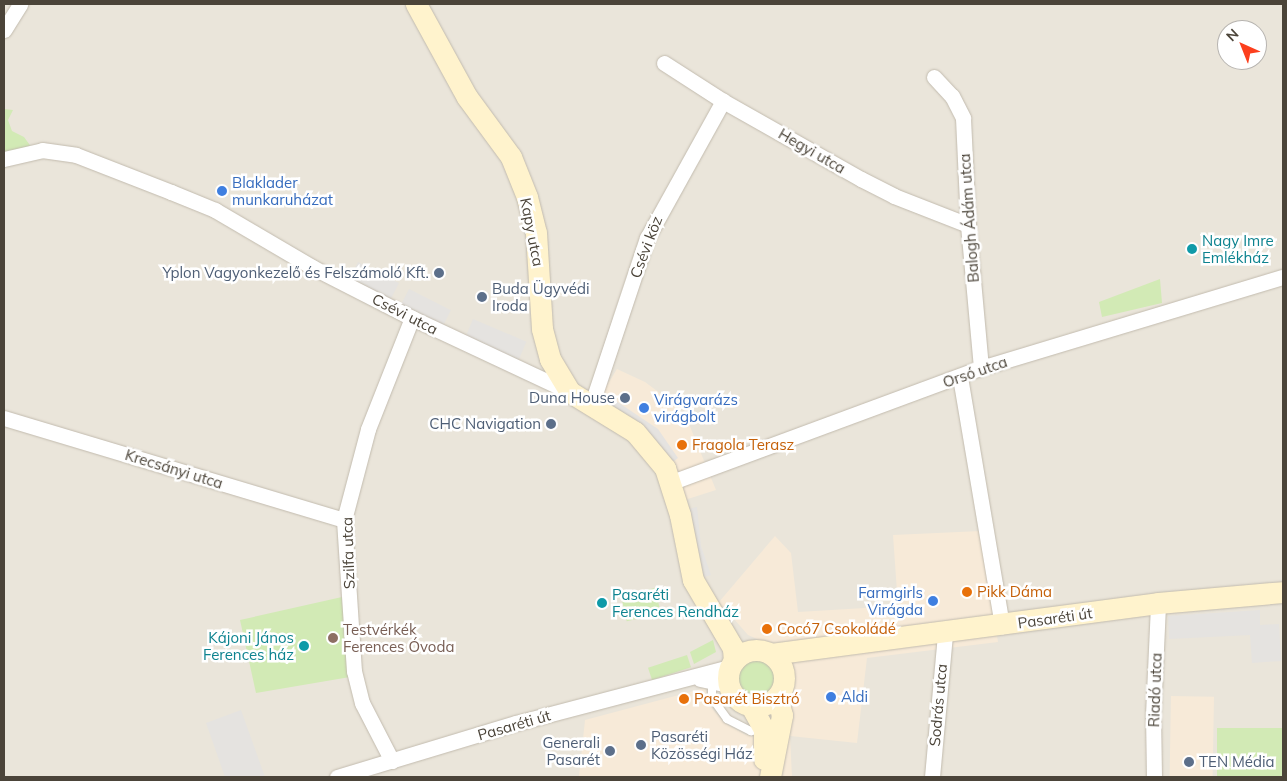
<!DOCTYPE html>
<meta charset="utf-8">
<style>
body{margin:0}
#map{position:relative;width:1287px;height:781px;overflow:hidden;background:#f6f3ec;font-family:Mulish,sans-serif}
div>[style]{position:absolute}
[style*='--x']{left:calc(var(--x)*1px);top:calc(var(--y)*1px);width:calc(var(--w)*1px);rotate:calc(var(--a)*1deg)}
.residential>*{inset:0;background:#eae5da}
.commercial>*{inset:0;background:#f7ead8;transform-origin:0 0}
.green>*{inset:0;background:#d2eab5;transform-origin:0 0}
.round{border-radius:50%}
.parking>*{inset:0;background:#e5e3e0;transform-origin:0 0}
.roads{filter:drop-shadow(0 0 1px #c2bbae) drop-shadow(0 0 1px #c2bbae)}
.lane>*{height:8px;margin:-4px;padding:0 4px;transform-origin:4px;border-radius:4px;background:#fff}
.street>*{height:15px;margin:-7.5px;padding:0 7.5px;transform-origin:7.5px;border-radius:7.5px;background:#fff}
.secondary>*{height:21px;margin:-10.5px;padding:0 10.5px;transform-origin:10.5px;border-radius:10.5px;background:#fff3cd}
.secondary>.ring{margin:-10.5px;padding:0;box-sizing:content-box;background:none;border:21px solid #fff3cd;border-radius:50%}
.dots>*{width:14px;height:14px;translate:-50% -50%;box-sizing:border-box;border:2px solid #fff;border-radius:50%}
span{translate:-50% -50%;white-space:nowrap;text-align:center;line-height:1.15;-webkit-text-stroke:5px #fff;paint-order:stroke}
.street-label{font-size:15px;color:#4b4439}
.shop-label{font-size:15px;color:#366cbe}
.left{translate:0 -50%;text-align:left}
.right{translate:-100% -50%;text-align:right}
.culture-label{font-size:15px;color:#0d838f}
.service-label{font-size:15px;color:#4e5e75}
.food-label{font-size:15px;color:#c56008}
.education-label{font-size:15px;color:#785e54}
.frame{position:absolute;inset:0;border:5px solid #4b4439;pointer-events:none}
.north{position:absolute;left:1217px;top:20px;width:50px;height:50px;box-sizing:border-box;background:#fff;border:1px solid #b7b4b0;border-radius:50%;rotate:316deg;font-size:14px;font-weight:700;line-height:20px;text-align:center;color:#4b4439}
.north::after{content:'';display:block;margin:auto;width:18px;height:22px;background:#fc3f1d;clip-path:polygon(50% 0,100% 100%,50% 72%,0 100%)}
</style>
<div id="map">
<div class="residential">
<div style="clip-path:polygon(evenodd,4px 4px,1283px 4px,1283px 777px,4px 777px,4px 4px,1227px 30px,1257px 30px,1257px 60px,1227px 60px,1227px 30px)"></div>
</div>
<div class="commercial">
<div style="clip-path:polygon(617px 369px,645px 382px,672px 402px,689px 424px,716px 490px,669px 505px,659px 477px,644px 455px,619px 432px,589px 415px)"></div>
<div style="clip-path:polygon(981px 531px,998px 642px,867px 658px,857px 743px,790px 736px,792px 777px,579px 777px,585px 720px,705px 688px,711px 707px,724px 723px,744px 734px,777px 743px,794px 646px,773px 646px,748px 635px,719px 602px,775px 536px,791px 553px,798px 612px,898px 606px,893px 535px)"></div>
<div style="left:1171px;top:696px;width:43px;height:81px;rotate:1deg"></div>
</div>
<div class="green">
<div style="clip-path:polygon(4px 109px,13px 110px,8px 120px,12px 131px,24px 137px,32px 148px,4px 156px)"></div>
<div style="clip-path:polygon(1160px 279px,1162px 303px,1102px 317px,1099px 302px)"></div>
<div style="left:655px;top:588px;width:26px;height:35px;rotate:77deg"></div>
<div style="clip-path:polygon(342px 597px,350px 677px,256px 693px,240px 620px)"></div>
<div style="clip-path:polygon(713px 640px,716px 652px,694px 664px,690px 652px)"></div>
<div style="left:687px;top:655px;width:13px;height:41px;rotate:72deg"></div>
<div class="round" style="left:735px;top:657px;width:42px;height:42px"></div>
<div style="left:1217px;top:728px;width:66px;height:49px"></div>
</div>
<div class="parking">
<div style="left:358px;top:262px;width:46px;height:18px;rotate:27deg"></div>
<div style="left:409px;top:289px;width:47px;height:18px;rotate:27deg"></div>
<div style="left:473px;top:319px;width:58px;height:20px;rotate:23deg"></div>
<div style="clip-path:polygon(610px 397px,658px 429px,678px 458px,665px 468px,603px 410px)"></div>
<div style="clip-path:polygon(697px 507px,701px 546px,711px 575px,693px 580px,679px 511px)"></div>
<div style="clip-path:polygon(1260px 610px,1260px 625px,1279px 624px,1281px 661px,1252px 663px,1250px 635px,1169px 639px,1168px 616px)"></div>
<div style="clip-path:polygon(241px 710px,265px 777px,225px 777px,206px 723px)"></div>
</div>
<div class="roads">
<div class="lane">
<div style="--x:716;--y:680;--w:8;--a:120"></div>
<div style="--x:712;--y:687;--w:11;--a:90"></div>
<div style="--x:712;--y:698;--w:26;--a:54"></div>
<div style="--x:727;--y:719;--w:27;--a:27"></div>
<div style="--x:751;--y:731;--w:11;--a:-10"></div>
</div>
<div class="street">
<div style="--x:4;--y:30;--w:31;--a:-58"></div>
<div style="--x:664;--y:63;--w:70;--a:32.8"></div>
<div style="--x:723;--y:101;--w:159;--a:29.5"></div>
<div style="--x:861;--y:179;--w:37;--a:27"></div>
<div style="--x:894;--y:196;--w:79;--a:21.4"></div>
<div style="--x:934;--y:77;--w:26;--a:47"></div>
<div style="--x:952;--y:96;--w:25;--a:63"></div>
<div style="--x:963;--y:118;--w:107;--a:87.3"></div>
<div style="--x:968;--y:225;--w:144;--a:84.8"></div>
<div style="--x:4;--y:159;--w:39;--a:-13"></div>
<div style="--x:42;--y:150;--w:34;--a:8"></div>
<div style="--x:76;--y:155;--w:102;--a:21.3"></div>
<div style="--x:171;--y:192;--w:48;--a:22.2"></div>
<div style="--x:215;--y:210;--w:113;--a:30.4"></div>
<div style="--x:312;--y:267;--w:112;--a:27"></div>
<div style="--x:412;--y:318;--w:174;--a:25.1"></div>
<div style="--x:960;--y:377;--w:253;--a:80.4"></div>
<div style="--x:592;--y:403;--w:174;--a:-71.6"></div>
<div style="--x:647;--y:238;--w:157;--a:-61"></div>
<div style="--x:4;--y:418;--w:355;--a:16.7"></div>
<div style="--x:672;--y:482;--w:329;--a:-20.3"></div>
<div style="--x:981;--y:368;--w:315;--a:-16.8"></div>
<div style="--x:700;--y:679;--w:30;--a:12"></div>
<div style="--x:392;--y:761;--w:65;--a:-117.3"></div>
<div style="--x:362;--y:703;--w:33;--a:-104"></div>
<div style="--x:354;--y:671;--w:151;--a:-93.8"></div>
<div style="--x:344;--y:520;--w:94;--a:-75.2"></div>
<div style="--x:368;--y:429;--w:119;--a:-68.4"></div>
<div style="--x:337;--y:777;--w:187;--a:-16.8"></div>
<div style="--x:516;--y:723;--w:221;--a:-14.7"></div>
<div style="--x:932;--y:777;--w:144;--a:-84.8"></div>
<div style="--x:1154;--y:777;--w:62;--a:-90.9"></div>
<div style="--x:1153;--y:715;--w:112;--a:-87.4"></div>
</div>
<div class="secondary">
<div style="--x:416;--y:4;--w:106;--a:61.3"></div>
<div style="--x:467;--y:97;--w:74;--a:53.7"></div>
<div style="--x:511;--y:157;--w:43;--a:68.2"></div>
<div style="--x:527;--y:197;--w:37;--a:76"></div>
<div style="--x:536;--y:233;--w:96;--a:86.4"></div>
<div style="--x:542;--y:329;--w:31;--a:75"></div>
<div style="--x:550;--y:359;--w:39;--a:59"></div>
<div style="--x:570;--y:392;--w:76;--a:31.6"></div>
<div style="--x:635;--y:432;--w:47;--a:50.2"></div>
<div style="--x:665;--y:468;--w:49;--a:72.3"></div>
<div style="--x:680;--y:515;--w:66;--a:78.7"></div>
<div style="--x:693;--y:580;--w:79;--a:59.5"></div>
<div style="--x:733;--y:648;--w:13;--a:86"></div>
<div class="ring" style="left:728px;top:650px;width:35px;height:35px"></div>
<div style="--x:771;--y:654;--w:390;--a:-7.5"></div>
<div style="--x:1158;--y:603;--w:125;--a:-5"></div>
<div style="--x:751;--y:706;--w:26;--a:61"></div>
<div style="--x:764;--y:729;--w:30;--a:90"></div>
<div style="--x:770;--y:777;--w:63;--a:-79"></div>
<div style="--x:782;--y:715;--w:18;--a:-106"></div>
</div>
</div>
<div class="dots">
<div style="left:222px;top:191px;background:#3f7fe0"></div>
<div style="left:1192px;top:249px;background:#0f9aa8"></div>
<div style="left:439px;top:273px;background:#5c6f8a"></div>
<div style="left:482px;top:297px;background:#5c6f8a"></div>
<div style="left:625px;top:398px;background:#5c6f8a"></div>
<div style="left:644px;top:408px;background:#3f7fe0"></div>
<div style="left:551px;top:424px;background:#5c6f8a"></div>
<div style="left:682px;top:445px;background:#e8710a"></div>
<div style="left:967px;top:592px;background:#e8710a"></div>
<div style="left:933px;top:601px;background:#3f7fe0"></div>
<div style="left:602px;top:603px;background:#0f9aa8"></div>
<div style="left:767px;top:629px;background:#e8710a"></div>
<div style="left:333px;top:638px;background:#8d6e63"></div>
<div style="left:304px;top:646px;background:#0f9aa8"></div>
<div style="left:831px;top:697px;background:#3f7fe0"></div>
<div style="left:684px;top:699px;background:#e8710a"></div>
<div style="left:641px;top:745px;background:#5c6f8a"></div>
<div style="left:610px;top:751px;background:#5c6f8a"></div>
<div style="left:1189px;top:762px;background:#5c6f8a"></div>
</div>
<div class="street-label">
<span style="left:812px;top:151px;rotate:30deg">Hegyi utca</span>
<span style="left:969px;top:218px;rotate:-94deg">Balogh Ádám utca</span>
<span style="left:532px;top:232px;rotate:79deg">Kapy utca</span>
<span style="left:646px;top:247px;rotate:-69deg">Csévi köz</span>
<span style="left:405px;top:314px;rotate:27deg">Csévi utca</span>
<span style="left:975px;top:372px;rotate:-19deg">Orsó utca</span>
<span style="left:174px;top:469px;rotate:17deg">Krecsányi utca</span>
<span style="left:348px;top:553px;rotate:-92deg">Szilfa utca</span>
<span style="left:1055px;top:618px;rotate:-8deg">Pasaréti út</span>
<span style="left:1155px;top:690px;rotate:-88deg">Riadó utca</span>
<span style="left:938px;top:705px;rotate:-85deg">Sodrás utca</span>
<span style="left:514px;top:725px;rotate:-16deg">Pasaréti út</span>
</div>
<div class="shop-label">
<span class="left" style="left:232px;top:191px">Blaklader<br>munkaruházat</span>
<span class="left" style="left:654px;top:408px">Virágvarázs<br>virágbolt</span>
<span class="right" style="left:923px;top:601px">Farmgirls<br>Virágda</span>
<span class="left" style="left:841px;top:697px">Aldi</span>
</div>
<div class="culture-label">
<span class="left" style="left:1202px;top:249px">Nagy Imre<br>Emlékház</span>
<span class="left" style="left:612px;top:603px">Pasaréti<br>Ferences Rendház</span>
<span class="right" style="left:294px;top:646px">Kájoni János<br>Ferences ház</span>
</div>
<div class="service-label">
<span class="right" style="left:429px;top:273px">Yplon Vagyonkezelő és Felszámoló Kft.</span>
<span class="left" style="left:492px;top:297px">Buda Ügyvédi<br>Iroda</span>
<span class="right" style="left:615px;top:398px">Duna House</span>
<span class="right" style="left:541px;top:424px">CHC Navigation</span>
<span class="left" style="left:651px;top:745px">Pasaréti<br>Közösségi Ház</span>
<span class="right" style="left:600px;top:751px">Generali<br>Pasarét</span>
<span class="left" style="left:1199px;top:762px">TEN Média</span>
</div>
<div class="food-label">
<span class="left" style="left:692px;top:445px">Fragola Terasz</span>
<span class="left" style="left:977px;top:592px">Pikk Dáma</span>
<span class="left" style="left:777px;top:629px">Cocó7 Csokoládé</span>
<span class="left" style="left:694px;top:699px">Pasarét Bisztró</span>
</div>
<div class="education-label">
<span class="left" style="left:343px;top:638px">Testvérkék<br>Ferences Óvoda</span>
</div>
<div class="frame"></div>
<div class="north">N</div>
</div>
